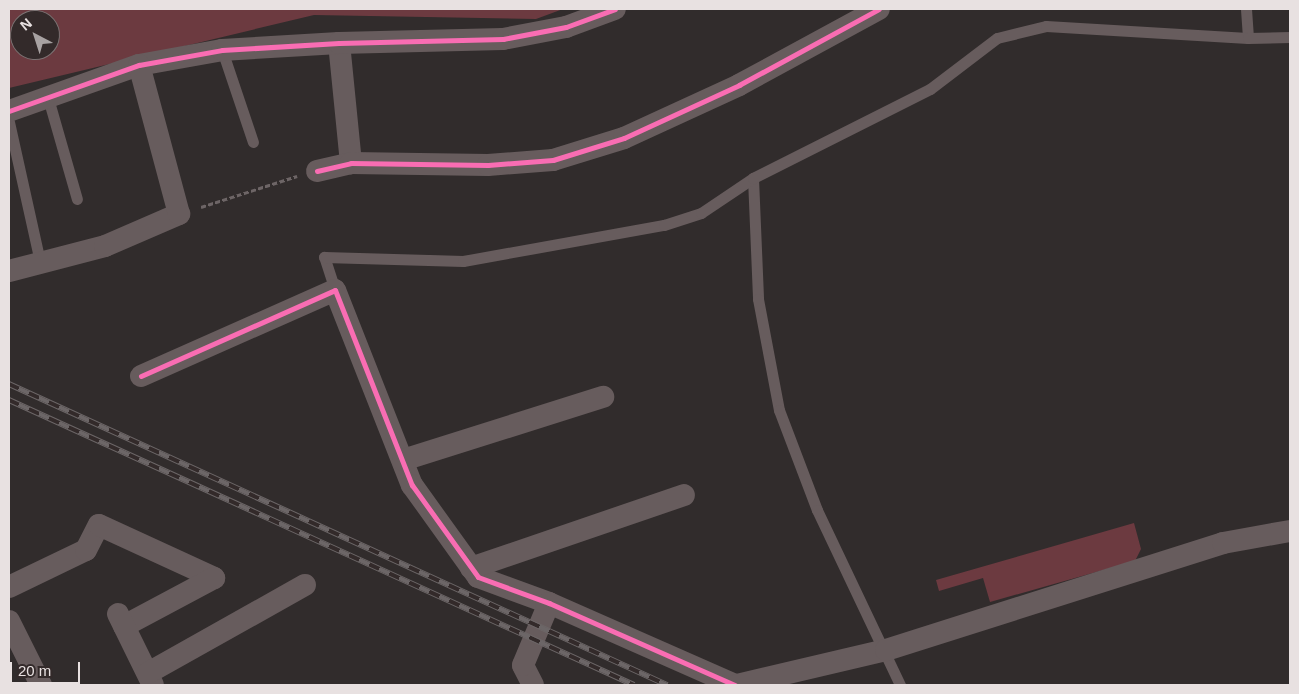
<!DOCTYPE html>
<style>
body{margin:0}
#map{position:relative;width:1299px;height:694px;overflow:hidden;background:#312c2c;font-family:Helvetica,sans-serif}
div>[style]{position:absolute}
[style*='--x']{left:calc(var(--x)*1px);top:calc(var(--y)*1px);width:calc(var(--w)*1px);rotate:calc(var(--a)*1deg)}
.green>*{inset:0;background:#6c3a40}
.path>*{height:3px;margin-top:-1.5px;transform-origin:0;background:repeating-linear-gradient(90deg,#6d6566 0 5px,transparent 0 7.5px)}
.lane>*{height:11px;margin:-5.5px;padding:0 5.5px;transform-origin:5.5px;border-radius:5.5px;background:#675c5d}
.street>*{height:22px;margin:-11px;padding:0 11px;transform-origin:11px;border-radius:11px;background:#675c5d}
.rail>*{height:5.5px;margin-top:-2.75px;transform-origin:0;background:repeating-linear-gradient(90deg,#332a2a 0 11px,#6c6667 0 22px);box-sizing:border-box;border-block:1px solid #6c6667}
.cycleway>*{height:5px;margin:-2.5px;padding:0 2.5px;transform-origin:2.5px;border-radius:2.5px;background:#f96db3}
span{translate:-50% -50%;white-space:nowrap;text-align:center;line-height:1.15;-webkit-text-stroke:4px #332a2a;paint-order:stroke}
.frame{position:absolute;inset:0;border:10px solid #e8e1e1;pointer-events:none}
.north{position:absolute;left:10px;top:10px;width:50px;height:50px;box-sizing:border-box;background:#332a2a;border:1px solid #7b7373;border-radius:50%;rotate:320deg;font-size:14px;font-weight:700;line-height:20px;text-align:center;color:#e8e1e1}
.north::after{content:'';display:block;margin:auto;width:18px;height:22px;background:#a8a2a2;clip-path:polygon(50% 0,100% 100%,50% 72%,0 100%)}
.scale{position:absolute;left:10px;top:662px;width:70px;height:22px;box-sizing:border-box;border:2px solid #e8e1e1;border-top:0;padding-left:6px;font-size:15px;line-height:18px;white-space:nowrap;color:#e8e1e1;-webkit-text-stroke:4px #332a2a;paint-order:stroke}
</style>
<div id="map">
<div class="green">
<div style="clip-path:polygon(evenodd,9px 9px,563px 9px,536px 19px,314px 15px,9px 88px,9px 9px,20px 20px,50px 20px,50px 50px,20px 50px,20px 20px)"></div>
<div style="clip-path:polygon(1134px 523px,1141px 549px,1135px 561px,990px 602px,983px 578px,939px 591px,936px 580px)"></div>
</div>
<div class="path">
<div style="--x:201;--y:207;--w:101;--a:-17.9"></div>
</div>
<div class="lane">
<div style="--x:1246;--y:9;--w:29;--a:86"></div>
<div style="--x:222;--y:50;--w:97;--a:71.4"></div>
<div style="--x:48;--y:98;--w:105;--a:74"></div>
<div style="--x:9;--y:122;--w:143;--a:77.5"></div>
<div style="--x:753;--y:178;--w:121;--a:87.6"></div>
<div style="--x:758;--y:299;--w:113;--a:79.3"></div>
<div style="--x:779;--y:410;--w:107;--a:69.2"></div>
<div style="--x:817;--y:510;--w:194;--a:64.6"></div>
<div style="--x:335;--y:290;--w:35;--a:-108"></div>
<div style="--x:324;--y:257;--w:139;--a:1.6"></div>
<div style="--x:463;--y:261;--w:204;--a:-10.2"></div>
<div style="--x:664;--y:225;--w:39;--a:-18"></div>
<div style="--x:701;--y:213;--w:63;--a:-33.9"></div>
<div style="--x:753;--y:178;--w:198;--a:-26.7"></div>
<div style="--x:930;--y:89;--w:84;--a:-37.3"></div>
<div style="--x:997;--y:38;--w:50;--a:-13.8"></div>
<div style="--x:1046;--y:26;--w:202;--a:3.4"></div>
<div style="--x:1248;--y:38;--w:42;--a:-1.4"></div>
</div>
<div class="street">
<div style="--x:339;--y:43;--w:121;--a:84.3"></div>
<div style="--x:9;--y:111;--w:138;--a:-19.5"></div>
<div style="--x:139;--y:65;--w:84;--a:-10.2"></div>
<div style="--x:222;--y:50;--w:117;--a:-3.4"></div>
<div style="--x:339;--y:43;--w:164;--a:-1.4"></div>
<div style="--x:503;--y:39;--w:64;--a:-10.8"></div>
<div style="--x:566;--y:27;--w:52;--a:-20.2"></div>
<div style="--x:317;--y:171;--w:35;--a:-13"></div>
<div style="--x:351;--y:163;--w:137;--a:0.8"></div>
<div style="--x:488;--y:165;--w:65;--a:-4.4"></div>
<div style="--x:553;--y:160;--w:74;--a:-17.2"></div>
<div style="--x:624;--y:138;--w:127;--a:-24.7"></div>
<div style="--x:739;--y:85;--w:159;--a:-28.5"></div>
<div style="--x:9;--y:271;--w:99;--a:-14.6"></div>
<div style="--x:105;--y:246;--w:81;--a:-23.4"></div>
<div style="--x:179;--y:214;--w:154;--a:-105"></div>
<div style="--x:141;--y:376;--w:212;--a:-23.9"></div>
<div style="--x:335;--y:290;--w:210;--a:68.5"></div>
<div style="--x:412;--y:485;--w:113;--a:54.3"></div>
<div style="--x:478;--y:577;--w:76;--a:20.1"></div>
<div style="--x:549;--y:603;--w:203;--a:23.8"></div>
<div style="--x:403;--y:460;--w:210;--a:-17.5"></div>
<div style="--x:471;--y:568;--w:225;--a:-18.9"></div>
<div style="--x:9;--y:587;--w:85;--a:-25.7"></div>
<div style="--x:86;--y:550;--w:28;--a:-63"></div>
<div style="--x:99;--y:525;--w:127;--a:24.7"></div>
<div style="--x:214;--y:578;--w:102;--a:151.9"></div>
<div style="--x:118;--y:614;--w:79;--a:63.8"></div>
<div style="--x:9;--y:621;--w:72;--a:63.4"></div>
<div style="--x:148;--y:673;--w:180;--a:-29.3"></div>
<div style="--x:533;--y:685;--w:22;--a:-117"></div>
<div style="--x:523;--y:665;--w:67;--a:-67.2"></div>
<div style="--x:737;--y:685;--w:153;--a:-13.2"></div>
<div style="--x:886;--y:650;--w:354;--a:-17.6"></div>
<div style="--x:1223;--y:543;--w:68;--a:-10.2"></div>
</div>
<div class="rail">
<div style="--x:9;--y:384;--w:724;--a:24.58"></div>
<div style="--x:9;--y:400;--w:687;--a:24.51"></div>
</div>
<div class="cycleway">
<div style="--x:9;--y:111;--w:138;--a:-19.5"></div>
<div style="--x:139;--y:65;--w:84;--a:-10.2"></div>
<div style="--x:222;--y:50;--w:117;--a:-3.4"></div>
<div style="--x:339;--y:43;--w:164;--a:-1.4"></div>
<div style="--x:503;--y:39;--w:64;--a:-10.8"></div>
<div style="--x:566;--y:27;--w:52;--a:-20.2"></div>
<div style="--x:317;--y:171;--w:35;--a:-13"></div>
<div style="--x:351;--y:163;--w:137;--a:0.8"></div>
<div style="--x:488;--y:165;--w:65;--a:-4.4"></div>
<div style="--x:553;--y:160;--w:74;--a:-17.2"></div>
<div style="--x:624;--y:138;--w:127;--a:-24.7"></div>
<div style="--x:739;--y:85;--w:159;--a:-28.5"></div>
<div style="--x:141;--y:376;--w:212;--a:-23.9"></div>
<div style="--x:335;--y:290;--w:210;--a:68.5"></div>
<div style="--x:412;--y:485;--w:113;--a:54.3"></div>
<div style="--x:478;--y:577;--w:76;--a:20.1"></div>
<div style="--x:549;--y:603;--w:203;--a:23.8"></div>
</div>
<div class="frame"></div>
<div class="north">N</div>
<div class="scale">20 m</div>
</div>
